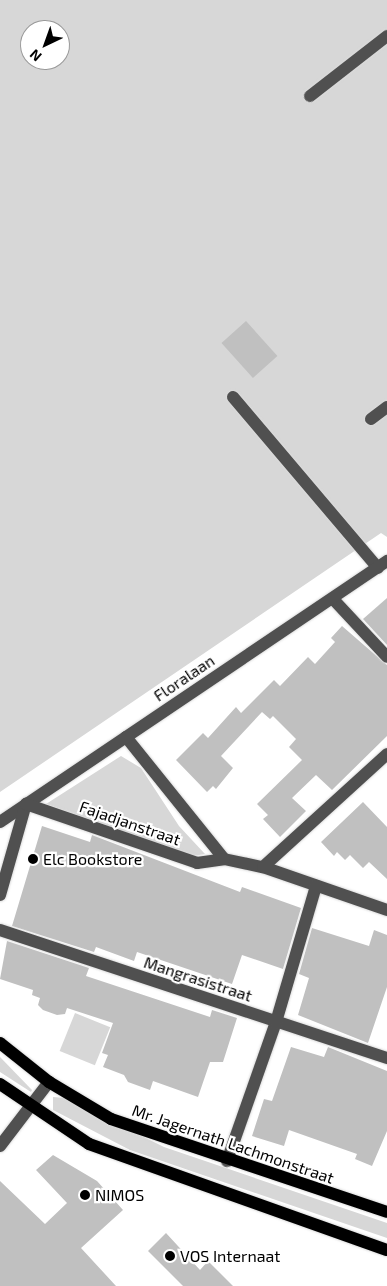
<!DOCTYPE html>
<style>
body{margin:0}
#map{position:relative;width:387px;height:1286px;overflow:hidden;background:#fff;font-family:"Exo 2",sans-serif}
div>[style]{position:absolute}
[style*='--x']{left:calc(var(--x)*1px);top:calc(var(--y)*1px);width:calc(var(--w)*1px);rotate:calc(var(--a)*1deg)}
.green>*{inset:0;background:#d7d7d7;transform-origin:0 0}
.building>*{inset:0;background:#c0c0c0;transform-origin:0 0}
.roads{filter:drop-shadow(0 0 1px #dbdbdb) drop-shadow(0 0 1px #dbdbdb)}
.minor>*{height:12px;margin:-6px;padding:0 6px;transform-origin:6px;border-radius:6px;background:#505050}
.major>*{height:12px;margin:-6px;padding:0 6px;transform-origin:6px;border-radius:6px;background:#000}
.dots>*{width:14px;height:14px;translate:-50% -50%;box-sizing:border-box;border:2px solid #fff;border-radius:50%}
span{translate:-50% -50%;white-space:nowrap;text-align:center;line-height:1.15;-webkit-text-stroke:4.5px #fff;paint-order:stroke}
.street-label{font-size:16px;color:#000}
.poi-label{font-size:16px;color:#000}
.left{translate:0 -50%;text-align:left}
.north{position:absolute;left:20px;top:20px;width:50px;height:50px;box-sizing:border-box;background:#fff;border:1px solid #999;border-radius:50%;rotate:222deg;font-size:14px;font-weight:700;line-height:20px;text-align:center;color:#000}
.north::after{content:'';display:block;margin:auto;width:18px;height:22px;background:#000;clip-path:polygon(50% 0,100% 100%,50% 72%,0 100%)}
</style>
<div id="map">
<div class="green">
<div style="clip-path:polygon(evenodd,0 0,387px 0,387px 537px,381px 533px,0 792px,0 0,30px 30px,60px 30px,60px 60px,30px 60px,30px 30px)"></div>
<div style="clip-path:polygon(121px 756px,141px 768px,179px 826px,205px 854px,193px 856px,46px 804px)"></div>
<div style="left:75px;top:1013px;width:38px;height:41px;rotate:22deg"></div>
<div style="clip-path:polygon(0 1057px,32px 1090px,31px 1092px,0 1072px)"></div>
<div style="clip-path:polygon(53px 1097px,65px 1098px,164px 1147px,387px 1223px,387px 1238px,130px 1150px,53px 1110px)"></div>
</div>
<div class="building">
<div style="left:246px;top:321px;width:47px;height:33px;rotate:48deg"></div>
<div style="clip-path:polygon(387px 598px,387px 645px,363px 619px)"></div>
<div style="clip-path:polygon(342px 626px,387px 665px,387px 736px,332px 790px,316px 775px,292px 798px,306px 811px,280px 837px,263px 819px,268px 815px,257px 804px,302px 760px,289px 747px,296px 739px,273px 716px,270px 719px,262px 712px,221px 756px,233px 768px,216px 789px,213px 786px,207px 792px,176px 760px,203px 733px,208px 738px,236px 707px,241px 713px,274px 680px,280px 686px,308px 657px,315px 664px,335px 642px,331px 638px)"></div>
<div style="clip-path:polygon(363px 802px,387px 827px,387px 879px,369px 862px,363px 868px,350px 855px,345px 860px,337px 852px,334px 856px,321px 842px)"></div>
<div style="clip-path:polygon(42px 826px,90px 842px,92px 835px,240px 892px,242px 887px,301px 908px,283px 969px,242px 955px,232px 984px,137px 952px,134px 961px,96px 947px,94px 952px,12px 926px)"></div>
<div style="clip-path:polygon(312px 928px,369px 946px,374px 930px,387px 935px,387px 987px,368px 1043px,298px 1015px,309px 978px,299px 974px)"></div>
<div style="clip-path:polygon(7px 941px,89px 968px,86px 976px,210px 1017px,212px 1010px,237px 1018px,223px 1062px,210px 1062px,198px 1097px,153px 1081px,150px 1090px,128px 1082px,124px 1075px,103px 1067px,108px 1055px,102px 1053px,113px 1023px,67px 1008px,65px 1014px,57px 1015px,43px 1010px,38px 1005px,40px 998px,32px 995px,33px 990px,0 979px)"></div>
<div style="clip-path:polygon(291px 1047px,324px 1057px,328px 1047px,387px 1071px,387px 1131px,372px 1166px,355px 1159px,357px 1154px,289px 1130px,284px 1146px,252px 1136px,264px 1099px,272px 1101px)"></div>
<div style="clip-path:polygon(53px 1155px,97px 1181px,123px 1210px,81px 1248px,116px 1286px,0 1286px,0 1181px,45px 1224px,67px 1203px,36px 1170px)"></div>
<div style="clip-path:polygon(166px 1233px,200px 1270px,208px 1261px,233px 1286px,183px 1286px,148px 1251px)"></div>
</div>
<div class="roads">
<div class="minor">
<div style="--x:310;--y:96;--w:98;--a:-37.9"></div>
<div style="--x:233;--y:397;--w:224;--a:49.7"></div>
<div style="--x:371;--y:419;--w:20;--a:-37"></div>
<div style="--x:333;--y:599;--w:79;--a:47"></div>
<div style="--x:126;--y:737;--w:156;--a:51.2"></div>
<div style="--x:224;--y:859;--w:40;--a:12"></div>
<div style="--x:263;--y:867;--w:131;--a:19.1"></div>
<div style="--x:0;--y:822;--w:467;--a:-34"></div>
<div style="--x:263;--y:867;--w:168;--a:-42.3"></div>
<div style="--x:0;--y:895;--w:95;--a:-74.1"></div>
<div style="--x:26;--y:804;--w:181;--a:19"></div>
<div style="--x:197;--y:863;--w:27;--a:-8"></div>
<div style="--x:0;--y:930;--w:408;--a:18.3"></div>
<div style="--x:0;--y:1146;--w:81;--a:-52.6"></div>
<div style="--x:227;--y:1161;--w:147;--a:-70.6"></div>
<div style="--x:276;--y:1022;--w:142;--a:-73.6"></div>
</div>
<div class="major">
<div style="--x:0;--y:1043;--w:63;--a:38.5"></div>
<div style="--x:49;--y:1082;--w:72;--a:30.8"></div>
<div style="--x:111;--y:1119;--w:291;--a:18.6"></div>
<div style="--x:0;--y:1084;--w:107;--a:34"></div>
<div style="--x:89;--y:1144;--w:316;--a:19.6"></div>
</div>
</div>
<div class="dots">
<div style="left:33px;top:859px;background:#000"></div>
<div style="left:85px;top:1195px;background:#000"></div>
<div style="left:170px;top:1256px;background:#000"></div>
</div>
<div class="street-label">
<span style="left:184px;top:678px;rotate:-34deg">Floralaan</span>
<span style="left:130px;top:823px;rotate:19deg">Fajadjanstraat</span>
<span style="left:198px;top:979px;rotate:18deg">Mangrasistraat</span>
<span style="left:233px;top:1144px;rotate:19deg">Mr. Jagernath Lachmonstraat</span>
</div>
<div class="poi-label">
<span class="left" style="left:43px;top:859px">Elc Bookstore</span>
<span class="left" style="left:95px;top:1195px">NIMOS</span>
<span class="left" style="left:180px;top:1256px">VOS Internaat</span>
</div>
<div class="north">N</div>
</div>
